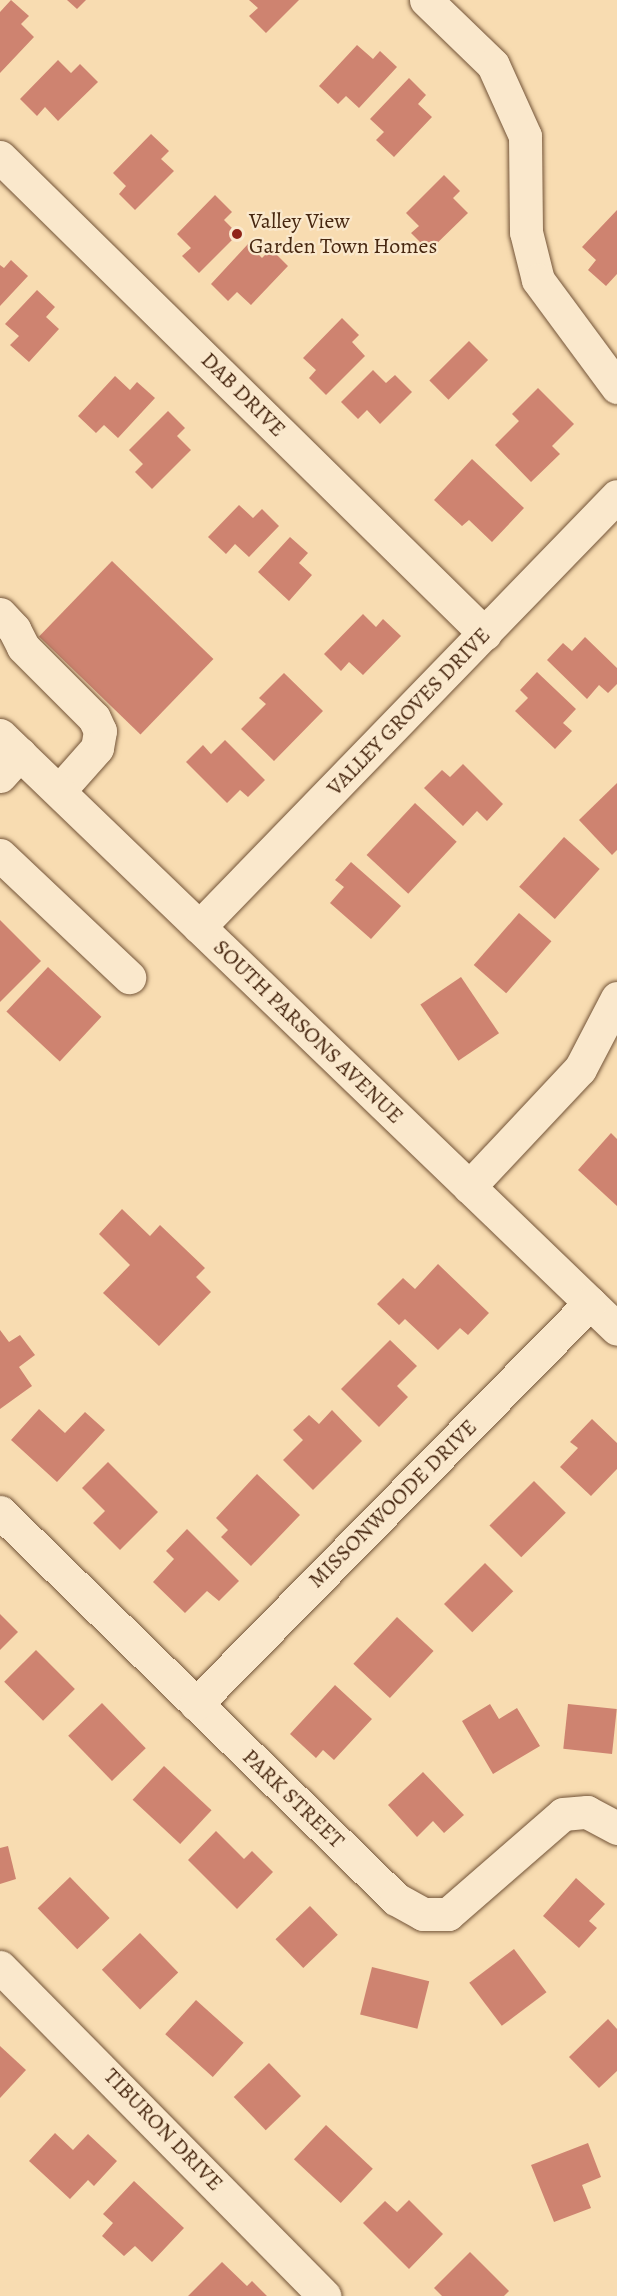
<!DOCTYPE html>
<style>
body{margin:0}
#map{position:relative;width:617px;height:2296px;overflow:hidden;background:#f8dcb1;font-family:Alegreya,serif}
div>[style]{position:absolute}
[style*='--x']{left:calc(var(--x)*1px);top:calc(var(--y)*1px);width:calc(var(--w)*1px);rotate:calc(var(--a)*1deg)}
.building>*{inset:0;background:#ce8370;transform-origin:0 0}
.roads{filter:drop-shadow(0 0 2px #735438) drop-shadow(0 0 2px #735438)}
.minor>*{height:33px;margin:-16.5px;padding:0 16.5px;transform-origin:16.5px;border-radius:16.5px;background:#fae8cc}
.dots>*{width:16px;height:16px;translate:-50% -50%;box-sizing:border-box;border:3px solid #fae8cc;border-radius:50%}
span{translate:-50% -50%;white-space:nowrap;text-align:center;line-height:1.15;-webkit-text-stroke:4.5px #fae8cc;paint-order:stroke}
.poi-label{font-size:22px;color:#472710}
.left{translate:0 -50%;text-align:left}
.street-label{font-size:22px;color:#472710}
</style>
<div id="map">
<div class="building">
<div style="clip-path:polygon(11px 0,29px 16px,21px 24px,34px 37px,0 73px,0 12px)"></div>
<div style="clip-path:polygon(67px 0,86px 0,77px 9px)"></div>
<div style="clip-path:polygon(249px 0,299px 0,266px 33px,249px 16px,258px 8px)"></div>
<div style="clip-path:polygon(357px 45px,373px 59px,380px 51px,397px 67px,359px 108px,346px 96px,338px 104px,319px 86px)"></div>
<div style="clip-path:polygon(58px 60px,71px 73px,80px 64px,98px 82px,58px 121px,45px 107px,37px 116px,20px 99px)"></div>
<div style="clip-path:polygon(409px 78px,426px 95px,418px 104px,432px 117px,394px 157px,376px 140px,384px 132px,370px 119px)"></div>
<div style="clip-path:polygon(151px 134px,169px 151px,161px 159px,174px 171px,135px 210px,119px 194px,126px 186px,113px 173px)"></div>
<div style="clip-path:polygon(444px 175px,460px 191px,453px 198px,468px 213px,429px 251px,411px 233px,419px 226px,406px 213px)"></div>
<div style="clip-path:polygon(215px 195px,232px 212px,224px 220px,238px 234px,199px 273px,182px 256px,191px 248px,177px 234px)"></div>
<div style="clip-path:polygon(617px 210px,617px 274px,606px 286px,588px 270px,596px 260px,582px 247px)"></div>
<div style="clip-path:polygon(248px 244px,262px 258px,271px 249px,288px 266px,251px 305px,237px 292px,228px 301px,211px 284px)"></div>
<div style="clip-path:polygon(11px 260px,28px 276px,0 306px,0 265px,4px 268px)"></div>
<div style="clip-path:polygon(37px 290px,55px 307px,46px 317px,59px 329px,29px 362px,10px 345px,19px 336px,5px 324px)"></div>
<div style="clip-path:polygon(342px 318px,359px 335px,352px 342px,365px 356px,326px 395px,309px 378px,316px 370px,303px 358px)"></div>
<div style="left:469px;top:341px;width:27px;height:56px;rotate:45deg"></div>
<div style="clip-path:polygon(373px 370px,386px 383px,395px 375px,412px 392px,380px 424px,367px 410px,358px 419px,341px 402px)"></div>
<div style="clip-path:polygon(115px 376px,130px 390px,137px 382px,155px 398px,118px 438px,104px 425px,96px 433px,78px 416px)"></div>
<div style="clip-path:polygon(538px 388px,574px 424px,552px 446px,560px 454px,531px 482px,495px 445px,519px 421px,512px 414px)"></div>
<div style="clip-path:polygon(168px 411px,185px 428px,177px 436px,191px 450px,152px 489px,135px 472px,143px 464px,129px 450px)"></div>
<div style="clip-path:polygon(472px 459px,524px 508px,492px 542px,469px 520px,462px 526px,434px 500px)"></div>
<div style="clip-path:polygon(239px 505px,253px 518px,262px 509px,279px 526px,249px 557px,235px 544px,226px 554px,208px 537px)"></div>
<div style="clip-path:polygon(290px 537px,308px 553px,299px 563px,312px 575px,289px 601px,258px 572px)"></div>
<div style="left:112px;top:561px;width:141px;height:105px;rotate:44deg"></div>
<div style="clip-path:polygon(363px 614px,376px 627px,383px 619px,401px 636px,363px 675px,349px 662px,341px 671px,324px 654px)"></div>
<div style="clip-path:polygon(585px 637px,617px 668px,617px 684px,608px 693px,599px 685px,587px 699px,547px 660px,563px 643px,572px 651px)"></div>
<div style="clip-path:polygon(537px 672px,576px 709px,563px 723px,572px 731px,555px 749px,515px 711px,528px 698px,520px 690px)"></div>
<div style="clip-path:polygon(284px 673px,323px 711px,274px 761px,241px 729px,266px 704px,259px 698px)"></div>
<div style="clip-path:polygon(225px 740px,265px 780px,248px 797px,240px 790px,227px 803px,186px 762px,203px 745px,211px 754px)"></div>
<div style="clip-path:polygon(463px 764px,503px 804px,487px 821px,477px 811px,463px 826px,424px 788px,442px 770px,450px 777px)"></div>
<div style="clip-path:polygon(617px 783px,617px 850px,612px 855px,579px 820px)"></div>
<div style="left:415px;top:803px;width:57px;height:71px;rotate:43deg"></div>
<div style="left:564px;top:837px;width:48px;height:67px;rotate:42deg"></div>
<div style="clip-path:polygon(351px 862px,401px 906px,371px 939px,330px 903px,344px 887px,335px 880px)"></div>
<div style="left:519px;top:913px;width:43px;height:69px;rotate:41deg"></div>
<div style="clip-path:polygon(0 920px,41px 961px,0 1002px)"></div>
<div style="left:48px;top:967px;width:73px;height:61px;rotate:43deg"></div>
<div style="left:461px;top:977px;width:68px;height:49px;rotate:56deg"></div>
<div style="clip-path:polygon(611px 1133px,617px 1139px,617px 1206px,578px 1170px)"></div>
<div style="clip-path:polygon(122px 1209px,150px 1236px,160px 1225px,205px 1268px,196px 1277px,211px 1292px,159px 1346px,103px 1293px,130px 1265px,99px 1234px)"></div>
<div style="clip-path:polygon(438px 1264px,489px 1313px,468px 1335px,460px 1328px,438px 1350px,405px 1319px,399px 1325px,377px 1304px,403px 1278px,415px 1289px)"></div>
<div style="clip-path:polygon(0 1330px,9px 1342px,20px 1335px,35px 1355px,19px 1367px,32px 1386px,0 1409px)"></div>
<div style="clip-path:polygon(390px 1340px,417px 1366px,397px 1386px,408px 1397px,379px 1427px,341px 1389px)"></div>
<div style="clip-path:polygon(39px 1409px,65px 1433px,85px 1412px,105px 1430px,57px 1482px,11px 1440px)"></div>
<div style="clip-path:polygon(332px 1410px,362px 1441px,313px 1490px,283px 1460px,303px 1440px,293px 1430px,309px 1415px,319px 1424px)"></div>
<div style="clip-path:polygon(592px 1419px,617px 1443px,617px 1469px,591px 1496px,560px 1467px,578px 1448px,570px 1442px)"></div>
<div style="clip-path:polygon(108px 1462px,158px 1512px,120px 1550px,93px 1523px,105px 1511px,82px 1488px)"></div>
<div style="clip-path:polygon(257px 1474px,300px 1515px,251px 1566px,221px 1537px,228px 1530px,216px 1518px)"></div>
<div style="left:534px;top:1481px;width:45px;height:63px;rotate:45deg"></div>
<div style="clip-path:polygon(187px 1529px,239px 1581px,219px 1601px,207px 1591px,185px 1613px,153px 1582px,174px 1559px,166px 1551px)"></div>
<div style="left:485px;top:1563px;width:40px;height:58px;rotate:45deg"></div>
<div style="clip-path:polygon(0 1614px,18px 1632px,0 1650px)"></div>
<div style="left:397px;top:1617px;width:50px;height:64px;rotate:43deg"></div>
<div style="left:36px;top:1650px;width:55px;height:45px;rotate:45deg"></div>
<div style="clip-path:polygon(335px 1685px,372px 1719px,334px 1760px,323px 1750px,316px 1758px,290px 1734px)"></div>
<div style="left:102px;top:1703px;width:63px;height:47px;rotate:46deg"></div>
<div style="clip-path:polygon(490px 1704px,499px 1719px,517px 1708px,540px 1746px,493px 1774px,462px 1721px)"></div>
<div style="left:568px;top:1704px;width:49px;height:45px;rotate:6deg"></div>
<div style="left:164px;top:1766px;width:65px;height:46px;rotate:43deg"></div>
<div style="clip-path:polygon(423px 1772px,464px 1815px,444px 1833px,433px 1821px,417px 1837px,388px 1805px)"></div>
<div style="clip-path:polygon(216px 1831px,244px 1859px,252px 1851px,273px 1872px,237px 1909px,188px 1860px)"></div>
<div style="clip-path:polygon(8px 1846px,16px 1879px,0 1884px,0 1848px)"></div>
<div style="left:70px;top:1877px;width:57px;height:45px;rotate:46deg"></div>
<div style="clip-path:polygon(576px 1878px,605px 1904px,589px 1921px,597px 1928px,579px 1948px,543px 1916px)"></div>
<div style="left:310px;top:1906px;width:40px;height:48px;rotate:46deg"></div>
<div style="left:140px;top:1933px;width:55px;height:53px;rotate:46deg"></div>
<div style="left:514px;top:1949px;width:54px;height:56px;rotate:53deg"></div>
<div style="left:372px;top:1967px;width:59px;height:49px;rotate:14deg"></div>
<div style="left:196px;top:2000px;width:64px;height:46px;rotate:42deg"></div>
<div style="clip-path:polygon(608px 2019px,617px 2029px,617px 2071px,599px 2088px,569px 2057px)"></div>
<div style="clip-path:polygon(0 2046px,26px 2070px,0 2098px)"></div>
<div style="left:269px;top:2063px;width:46px;height:49px;rotate:46deg"></div>
<div style="left:326px;top:2125px;width:64px;height:47px;rotate:43deg"></div>
<div style="clip-path:polygon(55px 2133px,73px 2150px,88px 2134px,117px 2161px,94px 2186px,88px 2180px,70px 2199px,29px 2161px)"></div>
<div style="clip-path:polygon(588px 2143px,601px 2177px,582px 2185px,591px 2208px,554px 2222px,531px 2165px)"></div>
<div style="clip-path:polygon(134px 2181px,184px 2228px,152px 2262px,135px 2246px,124px 2256px,102px 2236px,113px 2223px,103px 2214px)"></div>
<div style="clip-path:polygon(409px 2200px,443px 2234px,409px 2269px,363px 2223px,385px 2201px,397px 2212px)"></div>
<div style="clip-path:polygon(470px 2252px,509px 2291px,504px 2296px,442px 2296px,434px 2288px)"></div>
<div style="clip-path:polygon(222px 2262px,247px 2286px,252px 2281px,267px 2296px,188px 2296px)"></div>
</div>
<div class="roads">
<div class="minor">
<div style="--x:426;--y:0;--w:93;--a:44.1"></div>
<div style="--x:493;--y:65;--w:78;--a:65.7"></div>
<div style="--x:525;--y:136;--w:96;--a:89.4"></div>
<div style="--x:526;--y:232;--w:49;--a:76"></div>
<div style="--x:538;--y:280;--w:133;--a:53.6"></div>
<div style="--x:0;--y:157;--w:680;--a:44.52"></div>
<div style="--x:0;--y:614;--w:21;--a:47"></div>
<div style="--x:14;--y:629;--w:20;--a:63"></div>
<div style="--x:23;--y:647;--w:100;--a:45"></div>
<div style="--x:94;--y:718;--w:14;--a:65"></div>
<div style="--x:100;--y:731;--w:17;--a:100"></div>
<div style="--x:97;--y:748;--w:57;--a:131.5"></div>
<div style="--x:0;--y:735;--w:856;--a:43.91"></div>
<div style="--x:0;--y:776;--w:30;--a:-48"></div>
<div style="--x:0;--y:855;--w:178;--a:43.4"></div>
<div style="--x:199;--y:927;--w:600;--a:-45.88"></div>
<div style="--x:469;--y:1187;--w:162;--a:-46.8"></div>
<div style="--x:580;--y:1069;--w:80;--a:-62.5"></div>
<div style="--x:0;--y:1512;--w:554;--a:44.34"></div>
<div style="--x:396;--y:1899;--w:31;--a:29"></div>
<div style="--x:423;--y:1914;--w:25;--a:0"></div>
<div style="--x:448;--y:1914;--w:152;--a:-41"></div>
<div style="--x:563;--y:1814;--w:24;--a:-5"></div>
<div style="--x:587;--y:1812;--w:34;--a:28"></div>
<div style="--x:196;--y:1704;--w:562;--a:-45.5"></div>
<div style="--x:0;--y:1967;--w:462;--a:45.4"></div>
</div>
</div>
<div class="dots">
<div style="left:237px;top:234px;background:#8f2418"></div>
</div>
<div class="poi-label">
<span class="left" style="left:249px;top:234px">Valley View<br>Garden Town Homes</span>
</div>
<div class="street-label">
<span style="left:243px;top:395px;rotate:45deg">DAB DRIVE</span>
<span style="left:409px;top:712px;rotate:-46deg">VALLEY GROVES DRIVE</span>
<span style="left:308px;top:1032px;rotate:44deg">SOUTH PARSONS AVENUE</span>
<span style="left:393px;top:1504px;rotate:-45deg">MISSONWOODE DRIVE</span>
<span style="left:293px;top:1799px;rotate:44deg">PARK STREET</span>
<span style="left:163px;top:2130px;rotate:46deg">TIBURON DRIVE</span>
</div>
</div>
